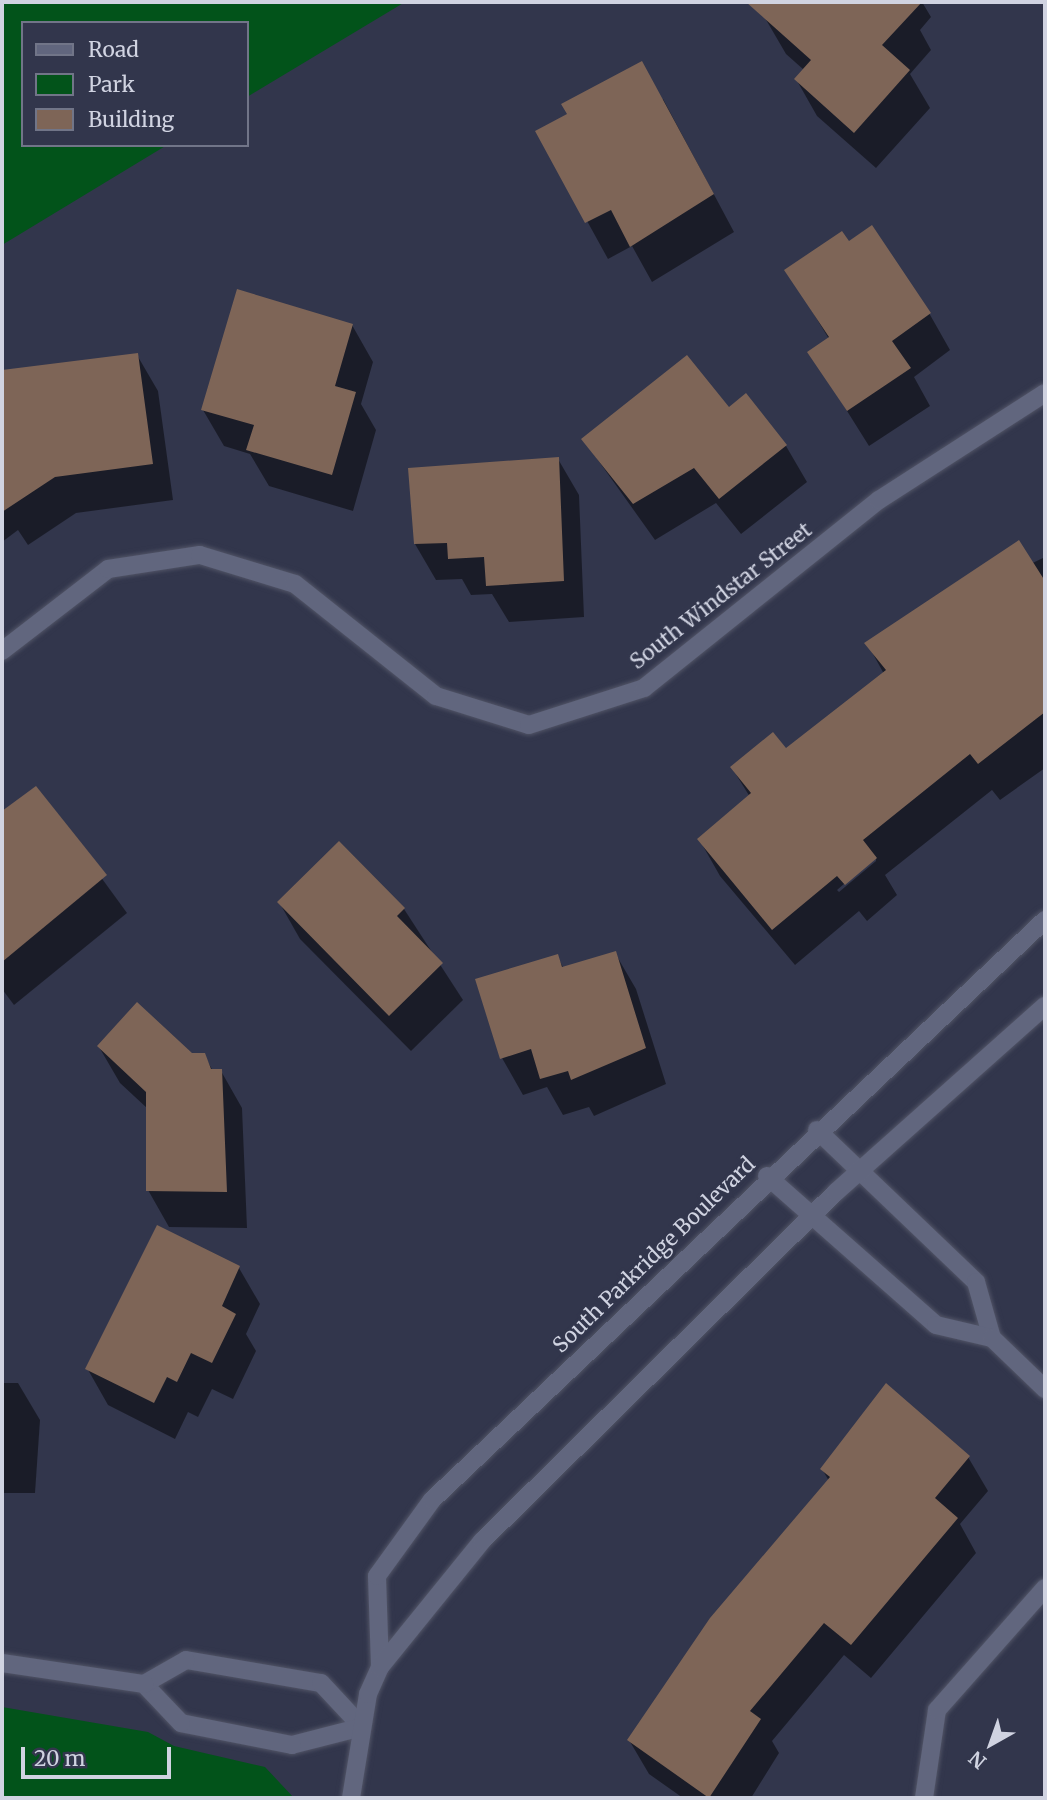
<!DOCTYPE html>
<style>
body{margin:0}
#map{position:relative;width:1047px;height:1800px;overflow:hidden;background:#32364c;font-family:Merriweather,serif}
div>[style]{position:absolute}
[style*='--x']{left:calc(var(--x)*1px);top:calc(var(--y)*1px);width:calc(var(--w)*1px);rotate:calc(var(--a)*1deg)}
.green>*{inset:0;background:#02531a}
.shadow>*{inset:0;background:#0007}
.building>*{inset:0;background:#7e6557}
.roads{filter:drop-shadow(0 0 2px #515466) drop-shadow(0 0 2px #515466)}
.street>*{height:18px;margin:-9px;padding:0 9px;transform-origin:9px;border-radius:9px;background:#61667e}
span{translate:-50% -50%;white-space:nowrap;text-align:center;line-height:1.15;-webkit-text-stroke:6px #32364c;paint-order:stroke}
.street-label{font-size:21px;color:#d0d3e1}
.frame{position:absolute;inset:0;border:4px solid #d0d3e1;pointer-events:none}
.legend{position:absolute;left:21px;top:21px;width:228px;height:126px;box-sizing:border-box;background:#32364c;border:2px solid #717588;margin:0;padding:9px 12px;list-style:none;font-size:21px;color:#d0d3e1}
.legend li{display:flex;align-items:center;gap:14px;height:35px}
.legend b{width:35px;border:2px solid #717588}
.north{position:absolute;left:956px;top:1709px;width:70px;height:70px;-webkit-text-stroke:5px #32364c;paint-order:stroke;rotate:220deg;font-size:19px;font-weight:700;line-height:28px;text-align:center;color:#d0d3e1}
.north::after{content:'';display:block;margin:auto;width:24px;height:32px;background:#d0d3e1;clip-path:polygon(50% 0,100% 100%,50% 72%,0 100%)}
.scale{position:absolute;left:21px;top:1747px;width:150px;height:32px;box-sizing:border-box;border:4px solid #d0d3e1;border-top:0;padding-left:9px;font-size:21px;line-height:24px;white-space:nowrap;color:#d0d3e1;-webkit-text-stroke:5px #32364c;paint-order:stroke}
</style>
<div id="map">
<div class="green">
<div style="clip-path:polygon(2px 2px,405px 2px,247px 97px,247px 23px,23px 23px,23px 145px,167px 145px,2px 245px)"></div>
<div style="clip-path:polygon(2px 1707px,148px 1732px,174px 1746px,265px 1767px,294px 1798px,2px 1798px)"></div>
</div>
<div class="shadow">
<div style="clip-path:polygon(779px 2px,922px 2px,931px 17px,920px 30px,931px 50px,910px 74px,930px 108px,876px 168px,817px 116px,796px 79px,804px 70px,786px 54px,765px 18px)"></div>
<div style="clip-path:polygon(663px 99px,734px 232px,652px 282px,632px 246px,608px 259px,538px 132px)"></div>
<div style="clip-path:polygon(848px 243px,929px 313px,950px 350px,914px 377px,930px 406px,869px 446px,810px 352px,829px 339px,787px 270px)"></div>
<div style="clip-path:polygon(352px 325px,373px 362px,361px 404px,376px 430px,353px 511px,269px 486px,250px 454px,224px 446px,203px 410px)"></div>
<div style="clip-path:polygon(137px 355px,158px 391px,173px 500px,76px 513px,28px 545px,18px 530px,2px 542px,2px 443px)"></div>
<div style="clip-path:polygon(729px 410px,786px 446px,807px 482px,741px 534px,716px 503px,655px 540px,583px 439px)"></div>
<div style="clip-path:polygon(558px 459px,579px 495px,584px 617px,509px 622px,492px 594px,471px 595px,462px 579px,436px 580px,415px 544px)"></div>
<div style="clip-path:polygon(evenodd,1045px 557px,1045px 768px,1000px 800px,992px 790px,885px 875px,897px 895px,867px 921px,859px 911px,795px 965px,720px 876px,699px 839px,750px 797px,732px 768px,786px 750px,884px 674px,867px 643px,1045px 557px,876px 856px,876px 861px,839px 892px,837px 890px,876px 856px)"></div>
<div style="clip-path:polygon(36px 788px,127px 913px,14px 1005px,2px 989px,2px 813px)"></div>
<div style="clip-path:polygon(279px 902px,404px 909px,463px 1000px,411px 1051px,300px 939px)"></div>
<div style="clip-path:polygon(615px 953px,636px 989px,666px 1084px,594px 1116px,589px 1107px,563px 1115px,547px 1087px,523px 1095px,502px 1058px,557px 956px,564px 969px)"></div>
<div style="clip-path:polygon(99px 1047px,204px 1055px,213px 1071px,221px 1071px,242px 1108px,247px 1228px,169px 1227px,148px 1190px,148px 1109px,120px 1083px)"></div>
<div style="clip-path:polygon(239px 1268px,260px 1304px,246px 1334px,256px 1351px,233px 1399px,212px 1389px,198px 1417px,188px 1412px,175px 1439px,108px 1405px,87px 1368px)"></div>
<div style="clip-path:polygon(2px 1383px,18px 1383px,40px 1420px,35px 1493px,2px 1493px)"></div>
<div style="clip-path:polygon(968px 1457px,988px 1491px,960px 1524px,976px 1553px,871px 1678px,844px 1655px,772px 1741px,779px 1753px,751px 1798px,683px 1798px,649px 1774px,629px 1740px,829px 1481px,822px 1469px)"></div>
</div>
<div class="building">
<div style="clip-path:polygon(746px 2px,922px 2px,882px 45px,910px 70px,854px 133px,794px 79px,811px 60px)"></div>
<div style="clip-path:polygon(642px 61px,714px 194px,630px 247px,611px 210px,585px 223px,535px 131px,567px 114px,561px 104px)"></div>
<div style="clip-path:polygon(872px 225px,931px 313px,892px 341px,911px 368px,847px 411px,807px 352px,829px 337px,784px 270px,842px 231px,849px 241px)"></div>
<div style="clip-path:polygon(237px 289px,353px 324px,335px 386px,356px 392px,332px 475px,246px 450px,254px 425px,201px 410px)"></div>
<div style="clip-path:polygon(138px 353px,153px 464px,55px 477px,2px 512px,2px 370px)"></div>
<div style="clip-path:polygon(687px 355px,729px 407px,746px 393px,787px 445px,719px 499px,694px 468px,633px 504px,581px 439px)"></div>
<div style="clip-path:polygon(559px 457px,564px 581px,486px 586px,484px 557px,448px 559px,447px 543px,414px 544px,408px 468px)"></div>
<div style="clip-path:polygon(1019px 540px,1045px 581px,1045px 712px,978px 764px,970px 754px,863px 840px,877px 858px,845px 885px,837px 876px,772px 930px,697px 839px,751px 793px,730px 767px,773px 732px,786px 748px,886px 670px,864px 643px)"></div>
<div style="clip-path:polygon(36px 786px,107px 875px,2px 962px,2px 811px)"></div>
<div style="clip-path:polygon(339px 841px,405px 908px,397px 916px,443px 963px,389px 1016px,277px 902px)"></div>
<div style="clip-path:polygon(616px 951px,646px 1048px,571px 1080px,568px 1071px,540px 1079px,531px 1049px,500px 1059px,475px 979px,558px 954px,562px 967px)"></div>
<div style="clip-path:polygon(137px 1002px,192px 1053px,205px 1053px,211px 1069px,222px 1069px,227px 1192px,146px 1191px,146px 1092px,97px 1046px)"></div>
<div style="clip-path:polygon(157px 1225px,240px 1266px,222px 1306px,236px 1314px,212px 1363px,191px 1353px,177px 1382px,167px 1377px,154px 1403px,85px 1369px)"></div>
<div style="clip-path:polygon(886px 1383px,970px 1456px,935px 1498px,958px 1518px,851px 1645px,824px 1623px,750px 1711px,761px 1719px,709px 1798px,627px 1740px,710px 1618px,830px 1477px,820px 1469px)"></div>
</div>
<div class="roads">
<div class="street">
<div style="--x:2;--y:651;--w:134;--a:-37.7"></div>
<div style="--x:108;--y:569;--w:93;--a:-8.7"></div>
<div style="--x:200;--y:555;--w:99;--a:17"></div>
<div style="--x:295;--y:584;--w:180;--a:38.5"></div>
<div style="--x:436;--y:696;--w:97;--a:17.3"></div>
<div style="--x:529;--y:725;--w:121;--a:-17.8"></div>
<div style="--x:644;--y:688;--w:301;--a:-38.7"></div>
<div style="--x:879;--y:500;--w:197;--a:-32.8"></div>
<div style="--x:817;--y:1130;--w:220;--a:43.7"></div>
<div style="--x:976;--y:1282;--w:58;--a:74.1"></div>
<div style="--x:767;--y:1176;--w:225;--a:41.4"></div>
<div style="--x:936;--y:1325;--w:57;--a:13.1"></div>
<div style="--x:992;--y:1338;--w:74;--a:43.9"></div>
<div style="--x:186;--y:1660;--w:137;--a:9.7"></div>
<div style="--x:321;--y:1683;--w:60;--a:47"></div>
<div style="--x:362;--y:1727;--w:72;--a:165.6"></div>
<div style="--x:292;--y:1745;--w:113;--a:-168.8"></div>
<div style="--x:181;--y:1723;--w:54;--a:-133.5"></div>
<div style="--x:144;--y:1684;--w:48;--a:-29.7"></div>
<div style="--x:2;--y:1663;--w:144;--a:8.4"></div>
<div style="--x:380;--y:1667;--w:91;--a:-91.9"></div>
<div style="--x:377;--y:1576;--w:94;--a:-54.1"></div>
<div style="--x:432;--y:1500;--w:844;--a:-43.42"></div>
<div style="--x:351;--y:1798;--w:105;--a:-80.7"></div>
<div style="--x:368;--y:1694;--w:30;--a:-66"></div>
<div style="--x:380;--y:1667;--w:162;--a:-51"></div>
<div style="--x:482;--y:1541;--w:497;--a:-44.6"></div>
<div style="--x:836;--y:1192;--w:280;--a:-41.7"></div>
<div style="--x:924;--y:1798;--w:89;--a:-81.6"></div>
<div style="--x:937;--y:1710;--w:163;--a:-48.5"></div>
</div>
</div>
<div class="street-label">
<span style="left:721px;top:596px;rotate:-38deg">South Windstar Street</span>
<span style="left:654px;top:1255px;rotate:-44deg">South Parkridge Boulevard</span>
</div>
<div class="frame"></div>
<ul class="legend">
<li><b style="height:9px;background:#61667e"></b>Road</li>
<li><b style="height:19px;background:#02531a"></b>Park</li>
<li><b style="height:19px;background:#7e6557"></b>Building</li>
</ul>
<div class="north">N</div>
<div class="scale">20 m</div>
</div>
